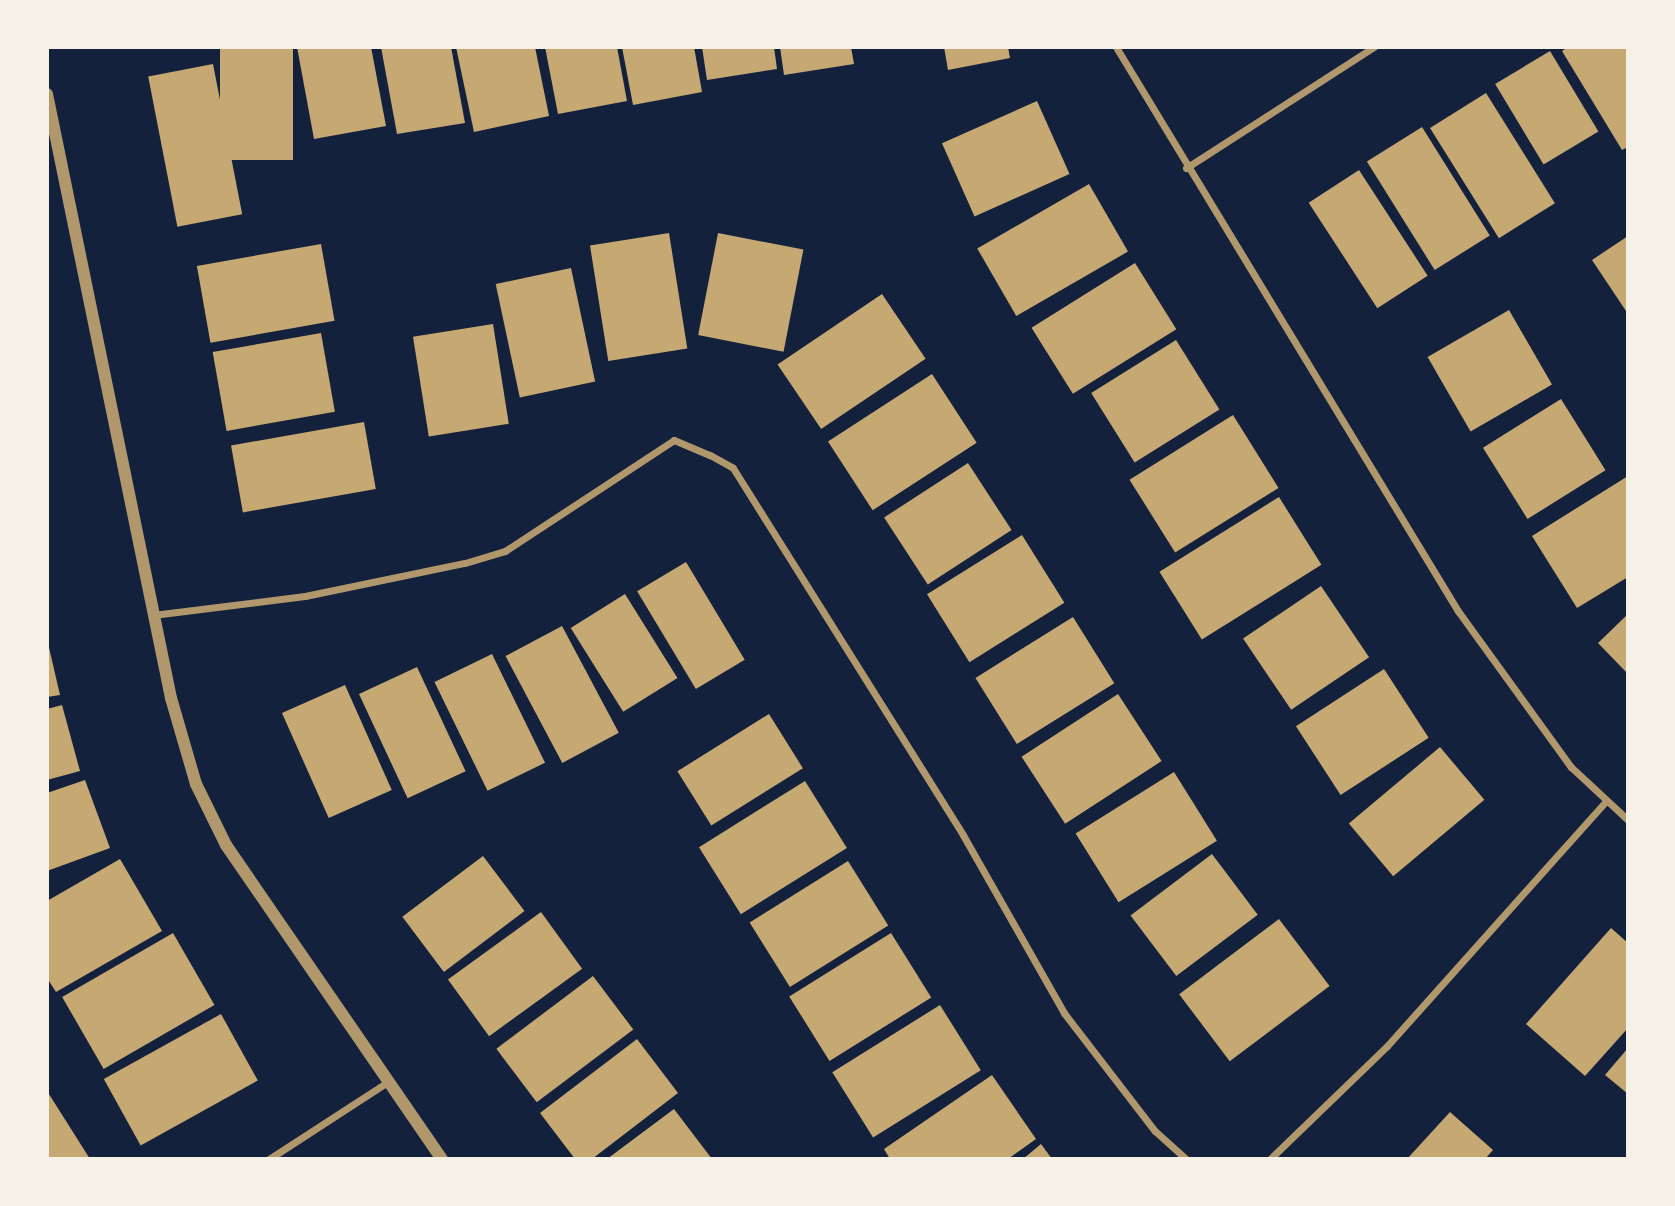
<!DOCTYPE html>
<style>
body{margin:0}
#map{position:relative;width:1675px;height:1206px;overflow:hidden;background:#14213d;font-family:Manrope,sans-serif}
div>[style]{position:absolute}
[style*='--x']{left:calc(var(--x)*1px);top:calc(var(--y)*1px);width:calc(var(--w)*1px);rotate:calc(var(--a)*1deg)}
.building>*{inset:0;background:#c6a872;transform-origin:0 0}
.minor>*{height:7px;margin:-3.5px;padding:0 3.5px;transform-origin:3.5px;border-radius:3.5px;background:#b1986c}
.tertiary>*{height:12px;margin:-6px;padding:0 6px;transform-origin:6px;border-radius:6px;background:#b1986c}
span{translate:-50% -50%;white-space:nowrap;text-align:center;line-height:1.15;-webkit-text-stroke:6px #f6f1e7;paint-order:stroke}
.frame{position:absolute;inset:0;border:49px solid #f6f1e7;pointer-events:none}
</style>
<div id="map">
<div class="building">
<div style="left:220px;top:47px;width:73px;height:113px"></div>
<div style="clip-path:polygon(297px 47px,371px 47px,386px 126px,314px 139px)"></div>
<div style="clip-path:polygon(381px 47px,451px 47px,465px 123px,397px 134px)"></div>
<div style="clip-path:polygon(456px 47px,535px 47px,549px 116px,474px 132px)"></div>
<div style="clip-path:polygon(545px 47px,617px 47px,627px 101px,558px 114px)"></div>
<div style="clip-path:polygon(622px 47px,694px 47px,702px 92px,633px 105px)"></div>
<div style="clip-path:polygon(702px 47px,774px 47px,777px 69px,707px 80px)"></div>
<div style="clip-path:polygon(780px 47px,851px 47px,854px 64px,784px 75px)"></div>
<div style="clip-path:polygon(944px 47px,1008px 47px,1010px 58px,948px 70px)"></div>
<div style="clip-path:polygon(1568px 47px,1628px 49px,1628px 147px,1622px 150px,1562px 51px)"></div>
<div style="left:1550px;top:51px;width:94px;height:64px;rotate:59deg"></div>
<div style="left:213px;top:64px;width:153px;height:66px;rotate:79deg"></div>
<div style="left:1486px;top:93px;width:130px;height:66px;rotate:58deg"></div>
<div style="left:1037px;top:101px;width:80px;height:104px;rotate:66deg"></div>
<div style="left:1422px;top:127px;width:128px;height:65px;rotate:58deg"></div>
<div style="left:1359px;top:170px;width:126px;height:60px;rotate:57deg"></div>
<div style="left:1089px;top:184px;width:78px;height:129px;rotate:60deg"></div>
<div style="left:669px;top:233px;width:117px;height:80px;rotate:81deg"></div>
<div style="left:718px;top:233px;width:87px;height:104px;rotate:11deg"></div>
<div style="clip-path:polygon(1628px 236px,1628px 314px,1592px 260px)"></div>
<div style="left:321px;top:244px;width:78px;height:126px;rotate:80deg"></div>
<div style="left:1135px;top:263px;width:78px;height:122px;rotate:58deg"></div>
<div style="left:571px;top:268px;width:116px;height:77px;rotate:78deg"></div>
<div style="left:882px;top:294px;width:78px;height:126px;rotate:56deg"></div>
<div style="left:1509px;top:310px;width:86px;height:94px;rotate:60deg"></div>
<div style="left:493px;top:324px;width:101px;height:81px;rotate:81deg"></div>
<div style="left:321px;top:333px;width:80px;height:110px;rotate:80deg"></div>
<div style="left:1176px;top:340px;width:82px;height:100px;rotate:58deg"></div>
<div style="left:932px;top:374px;width:82px;height:124px;rotate:57deg"></div>
<div style="left:1561px;top:399px;width:84px;height:92px;rotate:58deg"></div>
<div style="left:1233px;top:415px;width:86px;height:122px;rotate:58deg"></div>
<div style="left:364px;top:422px;width:68px;height:135px;rotate:80deg"></div>
<div style="left:968px;top:463px;width:80px;height:100px;rotate:57deg"></div>
<div style="clip-path:polygon(1628px 476px,1628px 577px,1577px 608px,1532px 536px)"></div>
<div style="left:1279px;top:497px;width:80px;height:141px;rotate:58deg"></div>
<div style="left:1022px;top:535px;width:80px;height:112px;rotate:58deg"></div>
<div style="left:686px;top:562px;width:114px;height:57px;rotate:59deg"></div>
<div style="left:1321px;top:586px;width:86px;height:94px;rotate:56deg"></div>
<div style="left:625px;top:594px;width:99px;height:64px;rotate:58deg"></div>
<div style="clip-path:polygon(1628px 614px,1628px 674px,1598px 643px)"></div>
<div style="left:1073px;top:617px;width:78px;height:115px;rotate:58deg"></div>
<div style="left:562px;top:626px;width:121px;height:64px;rotate:62deg"></div>
<div style="clip-path:polygon(47px 639px,60px 695px,47px 697px)"></div>
<div style="left:492px;top:654px;width:121px;height:64px;rotate:64deg"></div>
<div style="left:417px;top:667px;width:115px;height:64px;rotate:65deg"></div>
<div style="left:1384px;top:669px;width:82px;height:105px;rotate:57deg"></div>
<div style="left:345px;top:685px;width:115px;height:69px;rotate:66deg"></div>
<div style="left:1118px;top:694px;width:80px;height:115px;rotate:57deg"></div>
<div style="clip-path:polygon(62px 705px,80px 771px,47px 780px,47px 709px)"></div>
<div style="left:769px;top:714px;width:64px;height:108px;rotate:58deg"></div>
<div style="left:1440px;top:747px;width:69px;height:119px;rotate:50deg"></div>
<div style="left:1174px;top:772px;width:81px;height:116px;rotate:58deg"></div>
<div style="clip-path:polygon(85px 780px,110px 848px,47px 871px,47px 793px)"></div>
<div style="left:805px;top:781px;width:79px;height:125px;rotate:58deg"></div>
<div style="left:1212px;top:854px;width:76px;height:102px;rotate:53deg"></div>
<div style="left:483px;top:856px;width:69px;height:101px;rotate:53deg"></div>
<div style="clip-path:polygon(120px 859px,162px 931px,56px 992px,47px 978px,47px 901px)"></div>
<div style="left:848px;top:861px;width:76px;height:116px;rotate:58deg"></div>
<div style="left:541px;top:912px;width:70px;height:115px;rotate:54deg"></div>
<div style="left:1279px;top:919px;width:84px;height:125px;rotate:53deg"></div>
<div style="clip-path:polygon(1611px 928px,1628px 943px,1628px 1028px,1585px 1076px,1526px 1024px)"></div>
<div style="left:173px;top:933px;width:83px;height:128px;rotate:60deg"></div>
<div style="left:891px;top:933px;width:76px;height:120px;rotate:58deg"></div>
<div style="left:593px;top:976px;width:67px;height:121px;rotate:53deg"></div>
<div style="left:940px;top:1005px;width:77px;height:127px;rotate:58deg"></div>
<div style="left:221px;top:1014px;width:76px;height:134px;rotate:61deg"></div>
<div style="clip-path:polygon(637px 1039px,678px 1093px,592px 1159px,575px 1159px,540px 1113px)"></div>
<div style="clip-path:polygon(1628px 1048px,1628px 1094px,1605px 1075px)"></div>
<div style="clip-path:polygon(992px 1075px,1036px 1139px,1008px 1159px,890px 1159px,884px 1149px)"></div>
<div style="clip-path:polygon(47px 1091px,90px 1159px,47px 1159px)"></div>
<div style="clip-path:polygon(674px 1109px,712px 1159px,607px 1159px)"></div>
<div style="clip-path:polygon(1450px 1112px,1493px 1150px,1485px 1159px,1407px 1159px)"></div>
<div style="clip-path:polygon(1041px 1144px,1052px 1159px,1023px 1159px)"></div>
</div>
<div class="minor">
<div style="--x:1116;--y:47;--w:660;--a:58.77"></div>
<div style="--x:1458;--y:611;--w:193;--a:54.1"></div>
<div style="--x:1571;--y:767;--w:78;--a:42.9"></div>
<div style="--x:1186;--y:168;--w:224;--a:-32.8"></div>
<div style="--x:153;--y:615;--w:153;--a:-7.1"></div>
<div style="--x:305;--y:596;--w:163;--a:-11.7"></div>
<div style="--x:465;--y:563;--w:42;--a:-16.7"></div>
<div style="--x:505;--y:551;--w:202;--a:-33.3"></div>
<div style="--x:674;--y:440;--w:39;--a:23"></div>
<div style="--x:710;--y:455;--w:26;--a:29"></div>
<div style="--x:733;--y:468;--w:433;--a:57.9"></div>
<div style="--x:963;--y:835;--w:205;--a:60.4"></div>
<div style="--x:1064;--y:1013;--w:149;--a:52.4"></div>
<div style="--x:1155;--y:1131;--w:42;--a:42.1"></div>
<div style="--x:269;--y:1159;--w:143;--a:-33"></div>
<div style="--x:1270;--y:1159;--w:163;--a:-44"></div>
<div style="--x:1387;--y:1046;--w:329;--a:-48.2"></div>
</div>
<div class="tertiary">
<div style="--x:47;--y:94;--w:617;--a:78.4"></div>
<div style="--x:171;--y:698;--w:90;--a:73.8"></div>
<div style="--x:196;--y:784;--w:68;--a:63.8"></div>
<div style="--x:226;--y:845;--w:381;--a:55.5"></div>
</div>
<div class="frame"></div>
</div>
